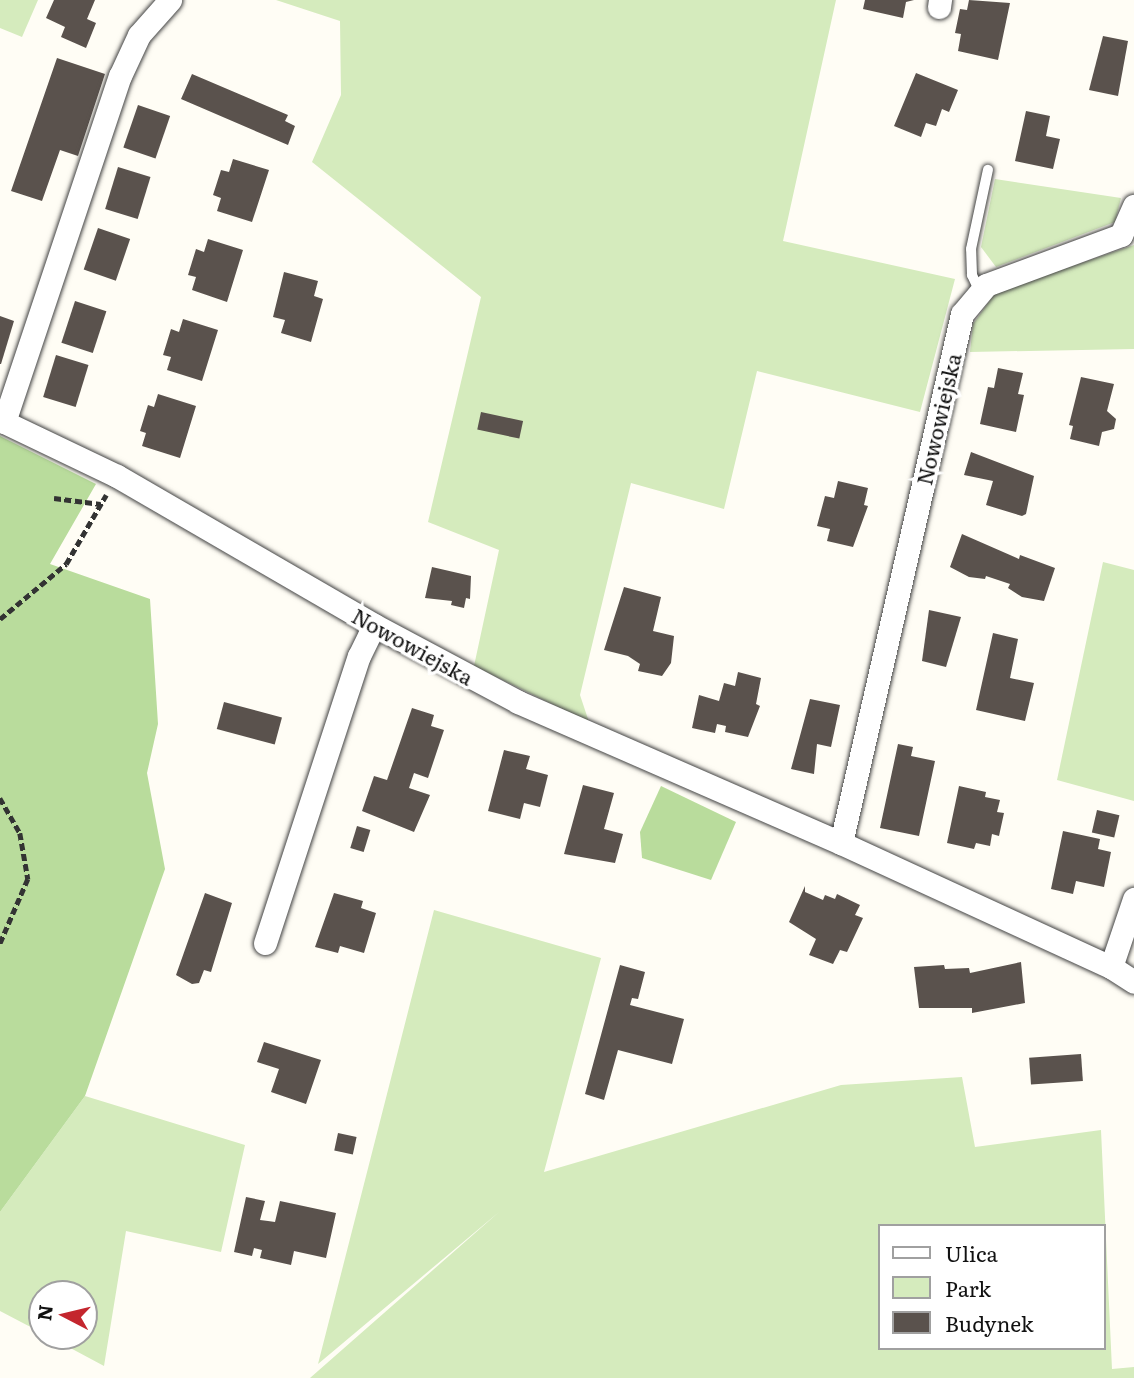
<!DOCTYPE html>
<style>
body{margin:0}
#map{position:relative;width:1134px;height:1378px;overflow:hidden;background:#fffdf5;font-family:Literata,serif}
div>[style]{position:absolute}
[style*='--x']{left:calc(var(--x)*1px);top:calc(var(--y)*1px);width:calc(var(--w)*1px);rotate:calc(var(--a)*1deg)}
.green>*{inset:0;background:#d5ebbd}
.forest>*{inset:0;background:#b9dc9c}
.building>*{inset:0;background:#5a524d;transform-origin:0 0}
.path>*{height:4.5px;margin-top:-2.25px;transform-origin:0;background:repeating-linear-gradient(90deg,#333 0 7px,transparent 0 10.5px)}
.roads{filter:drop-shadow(0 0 2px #444) drop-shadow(0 0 2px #444)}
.service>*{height:10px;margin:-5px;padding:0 5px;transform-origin:5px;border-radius:5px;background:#fff}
.minor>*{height:23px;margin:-11.5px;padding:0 11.5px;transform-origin:11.5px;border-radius:11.5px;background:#fff}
span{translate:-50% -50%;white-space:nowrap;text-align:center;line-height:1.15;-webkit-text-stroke:7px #fff;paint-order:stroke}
.street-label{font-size:21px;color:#111}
.legend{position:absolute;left:878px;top:1224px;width:228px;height:126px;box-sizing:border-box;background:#fff;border:2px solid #a0a0a0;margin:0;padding:9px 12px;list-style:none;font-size:21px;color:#111}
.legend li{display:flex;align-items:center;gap:14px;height:35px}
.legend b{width:35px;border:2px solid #a0a0a0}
.north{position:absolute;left:28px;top:1280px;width:70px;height:70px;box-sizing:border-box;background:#fff;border:2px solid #a0a0a0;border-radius:50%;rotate:277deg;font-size:19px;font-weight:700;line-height:28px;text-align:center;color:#111}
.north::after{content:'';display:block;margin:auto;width:24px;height:32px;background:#c4262e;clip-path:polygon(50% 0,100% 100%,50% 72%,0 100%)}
</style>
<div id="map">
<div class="green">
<div style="clip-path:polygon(0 0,38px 0,22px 37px,0 28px)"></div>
<div style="clip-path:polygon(276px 0,836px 0,783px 241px,955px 279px,920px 412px,757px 371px,724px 509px,631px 483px,580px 695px,589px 722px,474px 666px,499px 550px,428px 522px,481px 297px,312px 162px,341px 95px,340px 21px)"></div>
<div style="clip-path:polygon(995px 179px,1121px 198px,1115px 222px,996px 267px,981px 247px)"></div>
<div style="clip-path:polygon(1134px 245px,1134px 349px,970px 352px,973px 324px,996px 292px)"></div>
<div style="clip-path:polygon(1103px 562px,1134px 570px,1134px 801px,1057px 780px)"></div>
<div style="clip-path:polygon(evenodd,434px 910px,601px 958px,544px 1172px,841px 1085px,962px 1077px,975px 1147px,1101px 1130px,1112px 1369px,1134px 1367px,1134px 1378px,310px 1378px,499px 1212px,318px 1364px,434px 910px,880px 1226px,1104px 1226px,1104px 1348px,880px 1348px,880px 1226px)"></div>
<div style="clip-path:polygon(85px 1096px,245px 1145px,221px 1252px,126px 1231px,104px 1366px,48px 1336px,84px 1336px,84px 1294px,42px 1294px,42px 1333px,0 1311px,0 1212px)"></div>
</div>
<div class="forest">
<div style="clip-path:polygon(0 436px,96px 484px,50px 564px,150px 599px,158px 724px,147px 773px,165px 869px,85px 1096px,0 1212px)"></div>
<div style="clip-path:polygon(661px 786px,736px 822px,711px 880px,642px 858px,640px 832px)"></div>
</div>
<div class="building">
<div style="clip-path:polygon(54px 0,95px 0,87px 19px,96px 23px,86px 48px,61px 37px,65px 27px,46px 18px)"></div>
<div style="clip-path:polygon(865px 0,914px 0,906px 2px,903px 18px,863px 9px)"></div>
<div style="clip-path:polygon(969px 0,1010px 3px,998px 60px,958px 51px,961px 34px,955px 33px,960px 9px,967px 10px)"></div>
<div style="clip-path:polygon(1103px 36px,1128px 41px,1118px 96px,1089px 90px)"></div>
<div style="clip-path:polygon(57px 58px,105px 74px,78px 156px,60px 150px,42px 201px,11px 191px)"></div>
<div style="clip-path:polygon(916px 73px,958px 90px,949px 112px,942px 109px,936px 126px,926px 123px,921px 137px,894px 126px)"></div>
<div style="clip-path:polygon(192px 74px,288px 115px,285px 121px,295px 126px,288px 145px,181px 99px)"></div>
<div style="left:138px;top:105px;width:34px;height:45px;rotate:19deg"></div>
<div style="clip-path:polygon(1026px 111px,1050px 116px,1046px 136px,1060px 139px,1053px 169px,1015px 161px)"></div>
<div style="clip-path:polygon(233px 159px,269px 170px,252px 222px,217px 211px,221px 198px,213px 195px,221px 170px,229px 172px)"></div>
<div style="left:118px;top:167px;width:34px;height:44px;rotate:17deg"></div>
<div style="left:98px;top:228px;width:34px;height:44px;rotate:19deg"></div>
<div style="clip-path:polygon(208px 239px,243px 250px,227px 302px,192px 290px,196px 277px,188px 275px,196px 249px,204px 252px)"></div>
<div style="clip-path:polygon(284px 272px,318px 281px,314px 296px,323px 299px,311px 342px,281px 333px,285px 320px,273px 317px)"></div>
<div style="left:75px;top:301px;width:33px;height:44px;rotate:18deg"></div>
<div style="clip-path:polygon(0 316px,14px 321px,1px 364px,0 364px)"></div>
<div style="clip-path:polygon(183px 319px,218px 330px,202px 381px,167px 370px,171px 357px,163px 355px,171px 329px,179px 332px)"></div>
<div style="left:56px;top:355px;width:34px;height:44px;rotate:17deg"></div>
<div style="clip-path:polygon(998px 368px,1023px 373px,1018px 394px,1024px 395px,1016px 432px,980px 424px,988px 387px,994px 388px)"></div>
<div style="clip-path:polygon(1081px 377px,1114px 384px,1107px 411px,1116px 419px,1114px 429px,1102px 432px,1099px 446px,1070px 439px,1073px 426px,1069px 425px)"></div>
<div style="clip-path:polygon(158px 394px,196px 406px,180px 458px,142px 446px,146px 433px,140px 431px,148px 405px,154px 407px)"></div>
<div style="left:481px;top:412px;width:43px;height:18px;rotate:12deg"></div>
<div style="clip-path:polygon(971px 452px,1034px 476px,1026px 514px,1022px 516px,986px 505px,993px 481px,964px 475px)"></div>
<div style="clip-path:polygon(838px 481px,868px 488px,864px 505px,868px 506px,853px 547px,827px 541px,830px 529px,817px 526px,825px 496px,834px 498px)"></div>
<div style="clip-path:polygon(962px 534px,1019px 559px,1020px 555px,1055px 568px,1044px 601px,1022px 597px,1008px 588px,1010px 584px,986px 576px,985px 579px,969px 577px,950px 567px)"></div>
<div style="clip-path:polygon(432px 567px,471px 576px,470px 599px,466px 598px,464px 608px,451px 605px,452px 601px,425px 598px)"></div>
<div style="clip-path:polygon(624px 587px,661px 597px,653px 631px,674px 636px,671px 663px,662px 676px,638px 671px,640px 664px,628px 656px,604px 650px)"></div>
<div style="clip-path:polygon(929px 610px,961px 617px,946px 667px,922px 661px)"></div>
<div style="clip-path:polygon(993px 633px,1018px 639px,1010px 678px,1034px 683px,1025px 721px,976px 710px)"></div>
<div style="clip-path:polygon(738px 672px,761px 678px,756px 704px,760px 706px,748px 737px,725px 732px,726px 726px,717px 724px,715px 733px,692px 728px,699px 695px,719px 701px,724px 683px,735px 686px)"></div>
<div style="clip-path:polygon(810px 699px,840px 705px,831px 747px,817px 744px,814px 774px,791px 769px)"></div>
<div style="left:224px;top:702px;width:60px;height:28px;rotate:15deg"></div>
<div style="clip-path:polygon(412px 708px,434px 715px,431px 726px,444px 730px,428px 778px,414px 773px,409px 788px,430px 795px,414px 832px,362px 811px,374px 776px,387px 780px)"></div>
<div style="clip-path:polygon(898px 744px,913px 747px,911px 756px,935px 761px,919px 836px,880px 828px)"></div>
<div style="clip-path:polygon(504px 750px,530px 756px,526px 769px,548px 775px,540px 807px,524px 803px,520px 819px,488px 811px)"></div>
<div style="clip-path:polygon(583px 785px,614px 793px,604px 829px,623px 834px,615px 863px,564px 854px)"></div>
<div style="clip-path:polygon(959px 786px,986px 792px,985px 797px,1000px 800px,997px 812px,1004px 813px,999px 836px,992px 834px,990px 846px,976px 843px,974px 849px,947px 843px)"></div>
<div style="left:1097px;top:810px;width:23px;height:23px;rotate:13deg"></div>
<div style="left:357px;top:826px;width:14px;height:23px;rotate:17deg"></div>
<div style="clip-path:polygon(1063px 831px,1100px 839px,1098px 849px,1111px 852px,1104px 887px,1076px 881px,1073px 894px,1051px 889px)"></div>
<div style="clip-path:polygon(805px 886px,805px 892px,823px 900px,825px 895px,835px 899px,837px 894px,860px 905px,855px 915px,863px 918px,847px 952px,840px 950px,833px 964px,809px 955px,816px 939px,789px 922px)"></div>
<div style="clip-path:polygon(205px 893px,232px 903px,211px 972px,204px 970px,199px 983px,192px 984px,176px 975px)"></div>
<div style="clip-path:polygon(334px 893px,363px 901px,361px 908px,376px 913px,364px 953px,340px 946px,338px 953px,315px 947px)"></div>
<div style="clip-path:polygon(1021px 962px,1025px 1003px,972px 1013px,972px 1008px,919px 1008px,914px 967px,944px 965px,945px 969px,969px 968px,970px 973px)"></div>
<div style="clip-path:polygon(620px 965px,645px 972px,638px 999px,632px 998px,630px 1005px,684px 1019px,672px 1064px,618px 1050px,604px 1100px,585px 1094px)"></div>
<div style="clip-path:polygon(264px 1042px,321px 1060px,306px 1104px,271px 1092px,279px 1069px,257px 1062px)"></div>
<div style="left:1081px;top:1054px;width:27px;height:52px;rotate:86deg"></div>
<div style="left:338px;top:1133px;width:19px;height:18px;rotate:12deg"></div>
<div style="clip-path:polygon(246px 1197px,265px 1201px,260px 1220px,268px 1221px,275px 1222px,280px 1201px,336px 1213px,326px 1258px,294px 1251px,291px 1265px,260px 1258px,262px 1250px,254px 1248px,252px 1256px,234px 1252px)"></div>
</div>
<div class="path">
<div style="--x:54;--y:498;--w:47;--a:7.3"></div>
<div style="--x:0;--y:619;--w:86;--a:-39.8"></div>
<div style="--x:66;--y:564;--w:80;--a:-59.9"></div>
<div style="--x:0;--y:798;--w:40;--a:60.3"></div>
<div style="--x:20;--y:833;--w:47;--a:80.1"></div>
<div style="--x:28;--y:879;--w:71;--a:113.3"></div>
</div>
<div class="roads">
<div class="service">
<div style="--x:979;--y:290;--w:17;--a:-115"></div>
<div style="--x:972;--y:275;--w:26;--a:-92"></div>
<div style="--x:971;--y:249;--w:81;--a:-77.9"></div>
</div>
<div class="minor">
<div style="--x:939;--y:7;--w:7;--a:-82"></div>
<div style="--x:0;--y:420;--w:130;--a:25.6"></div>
<div style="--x:117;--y:476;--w:297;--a:30.1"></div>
<div style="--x:374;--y:625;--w:163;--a:28.1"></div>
<div style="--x:518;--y:702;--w:352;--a:23.6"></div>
<div style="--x:841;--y:843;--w:297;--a:24.7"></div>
<div style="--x:1111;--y:967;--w:27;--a:33"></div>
<div style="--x:4;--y:422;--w:365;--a:-71.5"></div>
<div style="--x:120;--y:76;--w:45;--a:-65.1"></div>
<div style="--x:139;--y:35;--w:47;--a:-48.5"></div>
<div style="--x:841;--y:843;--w:543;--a:-77.12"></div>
<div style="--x:962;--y:314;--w:38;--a:-50"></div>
<div style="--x:986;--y:285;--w:144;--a:-20.3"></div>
<div style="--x:1121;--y:235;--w:32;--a:-66"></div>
<div style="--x:265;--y:943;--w:302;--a:-71.9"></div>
<div style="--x:359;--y:656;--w:34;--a:-64"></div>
<div style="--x:1111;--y:967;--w:72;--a:-71.3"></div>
</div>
</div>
<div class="street-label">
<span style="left:938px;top:419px;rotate:-77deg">Nowowiejska</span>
<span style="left:413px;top:646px;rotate:29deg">Nowowiejska</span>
</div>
<ul class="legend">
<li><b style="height:9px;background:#fff"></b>Ulica</li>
<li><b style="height:19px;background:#d5ebbd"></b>Park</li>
<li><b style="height:19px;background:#5a524d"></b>Budynek</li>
</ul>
<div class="north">N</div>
</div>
